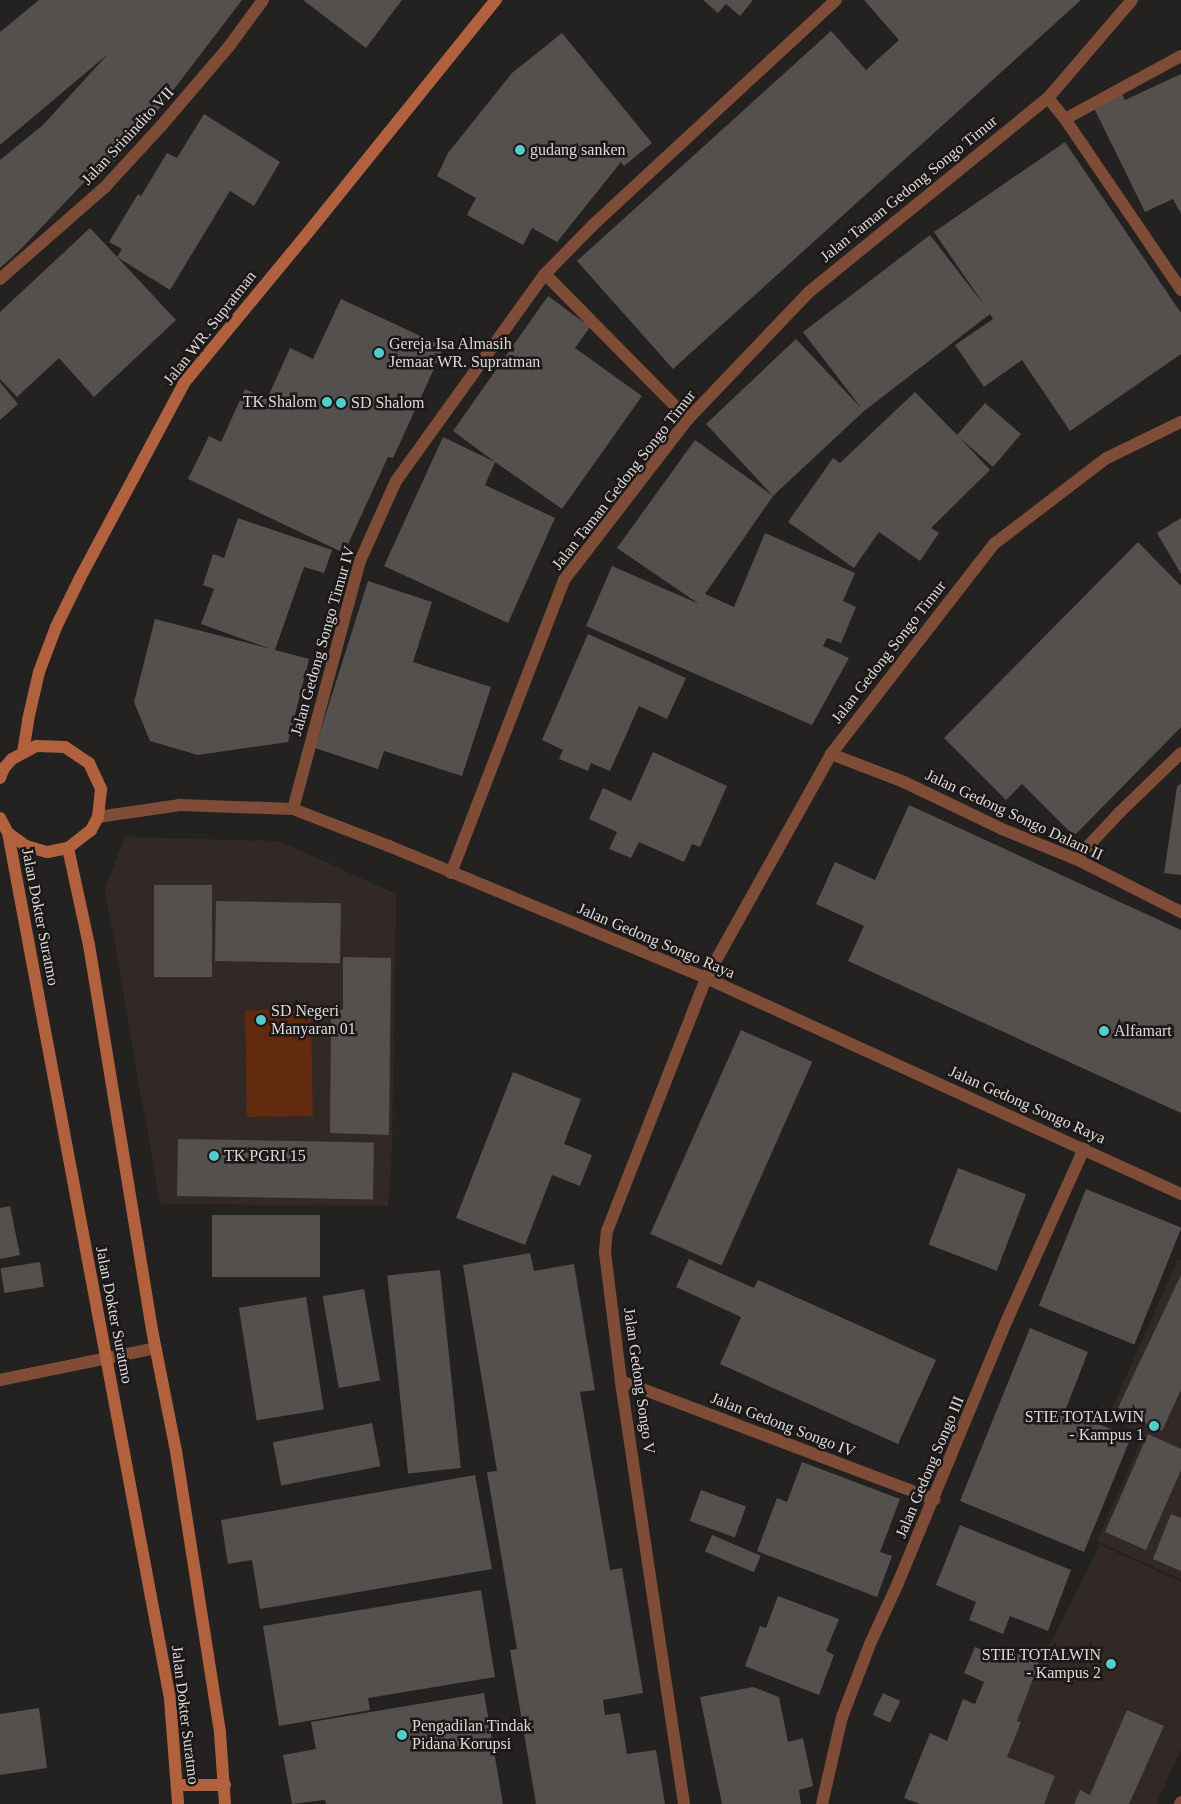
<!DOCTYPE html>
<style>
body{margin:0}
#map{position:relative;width:1181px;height:1804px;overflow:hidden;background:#242221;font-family:"Times New Roman",serif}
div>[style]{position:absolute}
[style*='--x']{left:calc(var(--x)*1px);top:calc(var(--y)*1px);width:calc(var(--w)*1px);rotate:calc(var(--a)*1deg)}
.built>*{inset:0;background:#322926}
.green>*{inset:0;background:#61290e;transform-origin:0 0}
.building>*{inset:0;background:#53504e;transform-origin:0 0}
.street>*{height:12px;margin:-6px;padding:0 6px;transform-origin:6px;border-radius:6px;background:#7f4c37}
.secondary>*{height:12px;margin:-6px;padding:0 6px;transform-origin:6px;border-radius:6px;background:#b2613f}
.dots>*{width:14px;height:14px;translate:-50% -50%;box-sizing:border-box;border:2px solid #1b1817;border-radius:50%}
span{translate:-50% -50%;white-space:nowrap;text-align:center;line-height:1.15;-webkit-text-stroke:5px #1b1817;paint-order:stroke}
.street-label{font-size:16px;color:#dcdbda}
.poi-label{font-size:16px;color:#dcdbda}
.left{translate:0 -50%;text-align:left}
.right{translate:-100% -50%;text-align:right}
</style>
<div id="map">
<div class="built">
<div style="clip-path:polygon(125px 837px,279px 841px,396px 894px,392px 1147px,388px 1206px,160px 1204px,105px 888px)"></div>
<div style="clip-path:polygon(1178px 1259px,1181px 1261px,1181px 1579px,1097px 1541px,1144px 1434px,1108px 1418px)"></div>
<div style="clip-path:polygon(1100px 1545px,1181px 1582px,1181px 1749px,1156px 1804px,979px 1804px,999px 1746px)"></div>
</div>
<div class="green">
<div style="left:311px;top:1009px;width:107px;height:66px;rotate:89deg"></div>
</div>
<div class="building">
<div style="clip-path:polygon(39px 0,242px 0,139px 135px,99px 178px,93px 173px,19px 251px,0 268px,0 160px,43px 125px,108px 54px,0 145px,0 32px)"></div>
<div style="clip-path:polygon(303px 0,402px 0,366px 48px)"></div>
<div style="clip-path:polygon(703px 0,753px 0,740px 16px,726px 4px,718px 13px)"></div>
<div style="clip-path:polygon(864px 0,1081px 0,673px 369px,577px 261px,831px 31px,866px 70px,899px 40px)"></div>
<div style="clip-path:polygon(562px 33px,652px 143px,624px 166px,621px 162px,557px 242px,532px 228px,523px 245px,467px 215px,476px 198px,437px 176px,448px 153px,512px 73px)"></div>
<div style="clip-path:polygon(1181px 74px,1181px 214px,1173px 199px,1145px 212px,1094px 108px,1122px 94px,1125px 100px)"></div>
<div style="clip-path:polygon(204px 114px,280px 162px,254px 206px,230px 191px,170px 290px,117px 257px,122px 249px,109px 242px,138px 194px,141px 196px,167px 153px,177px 158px)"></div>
<div style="clip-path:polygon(1065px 142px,1181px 313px,1181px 354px,1070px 431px,1022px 360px,984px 387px,955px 345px,993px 319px,990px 314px,864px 411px,773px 496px,706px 424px,796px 339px,862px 409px,803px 332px,930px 235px,985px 306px,934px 232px)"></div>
<div style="clip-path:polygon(90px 228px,176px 320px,94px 397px,59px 358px,17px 397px,0 379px,0 312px)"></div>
<div style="clip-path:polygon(548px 296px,590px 327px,575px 348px,642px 396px,562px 509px,495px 462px,485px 485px,555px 518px,508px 623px,384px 566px,443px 437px,495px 462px,453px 431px)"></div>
<div style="clip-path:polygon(341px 299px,444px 347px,393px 458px,388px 457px,344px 553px,188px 479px,209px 436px,221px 442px,245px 389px,267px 399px,290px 348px,313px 359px)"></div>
<div style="clip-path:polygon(0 382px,18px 404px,0 420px)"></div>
<div style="clip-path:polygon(915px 392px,957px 435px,985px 403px,1021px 434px,993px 467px,959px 437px,990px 470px,931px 528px,939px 533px,920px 561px,879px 532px,854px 568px,788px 522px,833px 458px,840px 463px)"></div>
<div style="clip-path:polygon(695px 440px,773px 496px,705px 594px,734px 607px,765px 533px,855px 573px,843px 601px,856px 607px,841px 643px,827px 638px,823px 646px,849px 658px,812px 725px,586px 626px,612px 566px,699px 604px,617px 548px)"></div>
<div style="clip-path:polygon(238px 518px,332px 550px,324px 573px,304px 567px,275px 650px,309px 659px,288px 742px,198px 755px,150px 741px,134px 702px,155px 619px,271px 649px,201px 624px,214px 589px,203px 585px,213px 554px,224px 558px)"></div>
<div style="clip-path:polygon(1181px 518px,1181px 574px,1157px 533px)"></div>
<div style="clip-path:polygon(1138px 542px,1181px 586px,1181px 727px,1074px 836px,1022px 784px,1006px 800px,944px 738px)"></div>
<div style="clip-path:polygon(368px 581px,432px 602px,413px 662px,491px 687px,462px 776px,384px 751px,378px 769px,315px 748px)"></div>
<div style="clip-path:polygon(588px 634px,686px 678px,667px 719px,639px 706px,610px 771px,591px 763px,588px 771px,559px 759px,563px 750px,542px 740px)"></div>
<div style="clip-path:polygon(653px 752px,727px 786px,700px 847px,692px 844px,684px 862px,639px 842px,631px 858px,609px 849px,617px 832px,589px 819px,603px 788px,631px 801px)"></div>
<div style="clip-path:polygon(1181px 783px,1181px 875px,1164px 873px,1177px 787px)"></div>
<div style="clip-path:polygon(909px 805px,1181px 930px,1181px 1113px,848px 961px,864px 926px,816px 904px,835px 862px,875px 880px)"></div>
<div style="left:154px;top:885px;width:58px;height:92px"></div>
<div style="left:216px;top:901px;width:125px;height:60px;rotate:1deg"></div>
<div style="clip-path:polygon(343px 957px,391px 958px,389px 1135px,330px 1133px,331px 1010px,343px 1010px)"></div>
<div style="left:741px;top:1030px;width:78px;height:223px;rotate:24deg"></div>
<div style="clip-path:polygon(513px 1072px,581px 1099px,564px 1144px,592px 1155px,580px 1186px,552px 1175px,525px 1245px,456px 1218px)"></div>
<div style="left:178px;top:1139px;width:196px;height:57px;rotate:1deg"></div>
<div style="left:958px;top:1168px;width:73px;height:82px;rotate:21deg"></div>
<div style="left:1086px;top:1189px;width:103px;height:126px;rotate:22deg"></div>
<div style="clip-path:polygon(10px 1206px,20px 1255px,0 1259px,0 1208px)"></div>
<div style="left:212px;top:1215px;width:108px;height:62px"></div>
<div style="clip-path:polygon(530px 1253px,534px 1271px,574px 1264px,595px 1390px,580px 1392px,610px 1570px,622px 1568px,643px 1693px,603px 1700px,605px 1715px,620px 1713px,627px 1754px,656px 1750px,665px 1804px,536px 1804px,510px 1650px,517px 1649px,487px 1472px,497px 1471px,463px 1265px)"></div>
<div style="clip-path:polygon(689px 1259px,754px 1288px,758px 1280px,936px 1360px,898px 1444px,720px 1364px,741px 1317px,676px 1287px)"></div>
<div style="left:40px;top:1262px;width:25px;height:40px;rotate:81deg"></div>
<div style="left:440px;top:1270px;width:199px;height:53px;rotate:84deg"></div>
<div style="clip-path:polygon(1181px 1275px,1181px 1390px,1162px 1431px,1117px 1410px)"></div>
<div style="left:364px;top:1289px;width:93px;height:42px;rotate:80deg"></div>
<div style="left:306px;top:1297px;width:114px;height:68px;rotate:81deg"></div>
<div style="clip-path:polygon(1030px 1328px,1088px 1352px,1065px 1411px,1131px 1437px,1084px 1552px,960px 1501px)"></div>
<div style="left:372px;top:1423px;width:44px;height:101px;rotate:79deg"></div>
<div style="clip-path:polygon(1148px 1434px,1181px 1449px,1181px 1470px,1146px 1550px,1105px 1532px)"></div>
<div style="clip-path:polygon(802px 1462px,900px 1499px,880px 1552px,892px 1556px,877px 1597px,757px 1551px,777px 1498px,787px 1502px)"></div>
<div style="clip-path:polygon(475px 1475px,492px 1569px,260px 1609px,252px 1560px,228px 1564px,221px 1520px)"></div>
<div style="left:701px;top:1490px;width:48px;height:33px;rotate:20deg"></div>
<div style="clip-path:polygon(1171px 1514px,1181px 1518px,1181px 1571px,1153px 1559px)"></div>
<div style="clip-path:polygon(960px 1525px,1071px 1570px,1048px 1631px,1010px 1616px,1003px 1634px,969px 1620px,976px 1602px,936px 1585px)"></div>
<div style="left:712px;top:1535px;width:53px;height:18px;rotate:23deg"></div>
<div style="clip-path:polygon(481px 1590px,495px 1677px,368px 1698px,370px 1710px,279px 1726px,263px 1626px)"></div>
<div style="clip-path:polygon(778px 1596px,839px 1619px,826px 1651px,834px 1655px,819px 1695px,745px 1666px,760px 1626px,766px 1628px)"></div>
<div style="clip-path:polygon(998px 1646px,1039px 1663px,1017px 1721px,1021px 1722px,1007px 1757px,1055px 1776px,1044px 1804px,920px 1804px,904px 1798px,930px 1733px,947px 1741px,963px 1699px,975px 1704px,984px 1682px,964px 1673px,975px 1647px,994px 1655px)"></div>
<div style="clip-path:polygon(753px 1687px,779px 1697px,788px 1742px,803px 1738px,813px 1786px,799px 1790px,801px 1804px,722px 1804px,700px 1697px)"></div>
<div style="clip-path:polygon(484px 1693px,503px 1804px,326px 1804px,325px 1800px,292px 1804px,283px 1755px,316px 1749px,311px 1722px)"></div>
<div style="left:883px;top:1693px;width:19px;height:24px;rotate:25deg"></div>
<div style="clip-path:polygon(39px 1708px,47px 1768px,0 1775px,0 1714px)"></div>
<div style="clip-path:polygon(1127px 1710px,1164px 1726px,1129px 1804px,1074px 1804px,1080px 1790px,1090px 1795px)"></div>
</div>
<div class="street">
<div style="--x:1048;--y:98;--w:27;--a:51"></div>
<div style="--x:1065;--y:119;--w:207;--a:55.8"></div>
<div style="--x:1065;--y:119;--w:132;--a:-28.5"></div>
<div style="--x:545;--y:274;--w:204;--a:45.4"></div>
<div style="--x:0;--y:279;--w:140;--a:-41.2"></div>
<div style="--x:105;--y:187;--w:84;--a:-47.4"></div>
<div style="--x:162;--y:125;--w:105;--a:-49.6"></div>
<div style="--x:230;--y:45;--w:56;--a:-53.7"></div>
<div style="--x:831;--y:754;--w:78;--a:21"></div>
<div style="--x:904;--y:782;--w:109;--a:25.6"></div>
<div style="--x:1002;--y:829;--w:80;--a:22.1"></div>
<div style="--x:1076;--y:859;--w:118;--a:26.8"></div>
<div style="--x:293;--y:809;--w:257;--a:-74.9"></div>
<div style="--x:360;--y:561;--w:88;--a:-65.8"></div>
<div style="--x:396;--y:481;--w:255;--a:-54.3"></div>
<div style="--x:545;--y:274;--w:69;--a:-45.6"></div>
<div style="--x:593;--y:225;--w:331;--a:-42.8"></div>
<div style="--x:98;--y:817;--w:83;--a:-8.3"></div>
<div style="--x:180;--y:805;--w:113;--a:2"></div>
<div style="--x:293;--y:809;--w:103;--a:21.1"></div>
<div style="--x:389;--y:846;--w:343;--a:22.6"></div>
<div style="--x:706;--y:978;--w:522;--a:24.45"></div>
<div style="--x:1076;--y:859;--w:64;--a:-46.9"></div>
<div style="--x:1120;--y:812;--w:85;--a:-44"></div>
<div style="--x:451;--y:873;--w:314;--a:-68.9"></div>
<div style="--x:564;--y:580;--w:203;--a:-52.4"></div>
<div style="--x:688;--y:419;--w:175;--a:-46.4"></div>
<div style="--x:809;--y:292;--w:308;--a:-39.1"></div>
<div style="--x:1048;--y:98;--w:129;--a:-49.4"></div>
<div style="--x:0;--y:1380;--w:159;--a:-11.6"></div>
<div style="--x:621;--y:1381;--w:335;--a:20.7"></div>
<div style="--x:684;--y:1804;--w:428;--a:-98.5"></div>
<div style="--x:621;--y:1381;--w:130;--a:-97.1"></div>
<div style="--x:605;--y:1252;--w:21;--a:-85"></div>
<div style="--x:607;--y:1231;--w:272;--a:-68.6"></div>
<div style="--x:706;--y:978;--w:257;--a:-60.8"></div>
<div style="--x:831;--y:754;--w:266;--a:-52.2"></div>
<div style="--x:994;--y:544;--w:140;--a:-37.4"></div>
<div style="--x:1105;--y:459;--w:85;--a:-26"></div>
<div style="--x:822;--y:1804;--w:89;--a:-77.1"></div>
<div style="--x:842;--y:1717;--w:78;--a:-69"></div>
<div style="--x:870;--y:1644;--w:67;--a:-65.3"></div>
<div style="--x:898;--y:1583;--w:285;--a:-67.5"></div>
<div style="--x:1007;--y:1320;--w:188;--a:-65.8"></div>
<div style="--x:1180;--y:1804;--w:2;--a:-63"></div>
</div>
<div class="secondary">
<div style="--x:23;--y:753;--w:33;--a:-81"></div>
<div style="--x:28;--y:720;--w:49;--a:-77.1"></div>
<div style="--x:39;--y:672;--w:48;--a:-69.3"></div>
<div style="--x:56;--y:627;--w:55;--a:-63.9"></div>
<div style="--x:80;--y:578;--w:221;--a:-61.9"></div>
<div style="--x:184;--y:383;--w:185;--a:-50.5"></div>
<div style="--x:302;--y:240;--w:309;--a:-51.1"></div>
<div style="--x:0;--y:778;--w:11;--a:-68"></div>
<div style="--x:4;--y:768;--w:12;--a:-48"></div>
<div style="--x:12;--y:759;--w:27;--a:-28"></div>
<div style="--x:36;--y:746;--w:29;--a:2"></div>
<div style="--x:65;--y:747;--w:29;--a:34"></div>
<div style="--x:89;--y:763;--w:29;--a:65"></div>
<div style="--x:101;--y:789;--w:28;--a:96"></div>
<div style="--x:98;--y:817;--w:15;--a:118"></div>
<div style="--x:91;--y:830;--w:29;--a:142"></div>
<div style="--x:68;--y:848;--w:21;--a:169"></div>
<div style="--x:47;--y:852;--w:22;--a:-164"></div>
<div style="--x:26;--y:846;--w:22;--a:-144"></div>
<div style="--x:8;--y:833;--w:17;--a:-118"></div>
<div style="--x:8;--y:833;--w:881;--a:79.4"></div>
<div style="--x:170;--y:1699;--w:105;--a:85.6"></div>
<div style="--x:68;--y:848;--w:99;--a:77.8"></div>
<div style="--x:89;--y:945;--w:390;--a:80.7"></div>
<div style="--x:152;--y:1330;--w:123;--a:78.8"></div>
<div style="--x:176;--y:1451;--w:285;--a:81.1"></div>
<div style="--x:220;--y:1733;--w:71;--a:86"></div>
<div style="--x:179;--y:1785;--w:46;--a:0"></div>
</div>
<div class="dots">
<div style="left:520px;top:150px;background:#53cdca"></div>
<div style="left:379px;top:353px;background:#53cdca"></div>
<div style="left:327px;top:402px;background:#53cdca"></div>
<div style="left:341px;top:403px;background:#53cdca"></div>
<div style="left:261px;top:1020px;background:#53cdca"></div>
<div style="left:1104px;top:1031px;background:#53cdca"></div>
<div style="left:214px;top:1156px;background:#53cdca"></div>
<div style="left:1154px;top:1426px;background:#53cdca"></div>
<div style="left:1111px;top:1664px;background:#53cdca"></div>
<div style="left:402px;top:1735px;background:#53cdca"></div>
</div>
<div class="street-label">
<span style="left:128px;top:136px;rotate:-47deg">Jalan Srinindito VII</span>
<span style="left:909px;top:189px;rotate:-39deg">Jalan Taman Gedong Songo Timur</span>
<span style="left:210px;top:328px;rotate:-52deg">Jalan WR. Supratman</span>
<span style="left:624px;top:480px;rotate:-52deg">Jalan Taman Gedong Songo Timur</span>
<span style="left:323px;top:641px;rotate:-74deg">Jalan Gedong Songo Timur IV</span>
<span style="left:889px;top:652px;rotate:-52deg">Jalan Gedong Songo Timur</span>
<span style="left:1014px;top:815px;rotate:25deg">Jalan Gedong Songo Dalam II</span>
<span style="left:40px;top:917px;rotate:79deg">Jalan Dokter Suratmo</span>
<span style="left:656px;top:941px;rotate:23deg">Jalan Gedong Songo Raya</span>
<span style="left:1027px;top:1105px;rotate:24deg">Jalan Gedong Songo Raya</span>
<span style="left:114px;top:1315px;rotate:79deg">Jalan Dokter Suratmo</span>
<span style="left:639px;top:1381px;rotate:82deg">Jalan Gedong Songo V</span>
<span style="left:783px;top:1425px;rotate:21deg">Jalan Gedong Songo IV</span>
<span style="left:930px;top:1467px;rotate:-67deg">Jalan Gedong Songo III</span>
<span style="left:185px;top:1715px;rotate:83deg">Jalan Dokter Suratmo</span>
</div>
<div class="poi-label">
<span class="left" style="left:530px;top:150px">gudang sanken</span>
<span class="left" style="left:389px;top:353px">Gereja Isa Almasih<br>Jemaat WR. Supratman</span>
<span class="right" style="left:317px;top:402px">TK Shalom</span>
<span class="left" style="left:351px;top:403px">SD Shalom</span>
<span class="left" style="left:271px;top:1020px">SD Negeri<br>Manyaran 01</span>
<span class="left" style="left:1114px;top:1031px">Alfamart</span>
<span class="left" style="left:224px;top:1156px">TK PGRI 15</span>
<span class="right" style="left:1144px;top:1426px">STIE TOTALWIN<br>- Kampus 1</span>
<span class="right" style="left:1101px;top:1664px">STIE TOTALWIN<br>- Kampus 2</span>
<span class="left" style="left:412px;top:1735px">Pengadilan Tindak<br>Pidana Korupsi</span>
</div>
</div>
